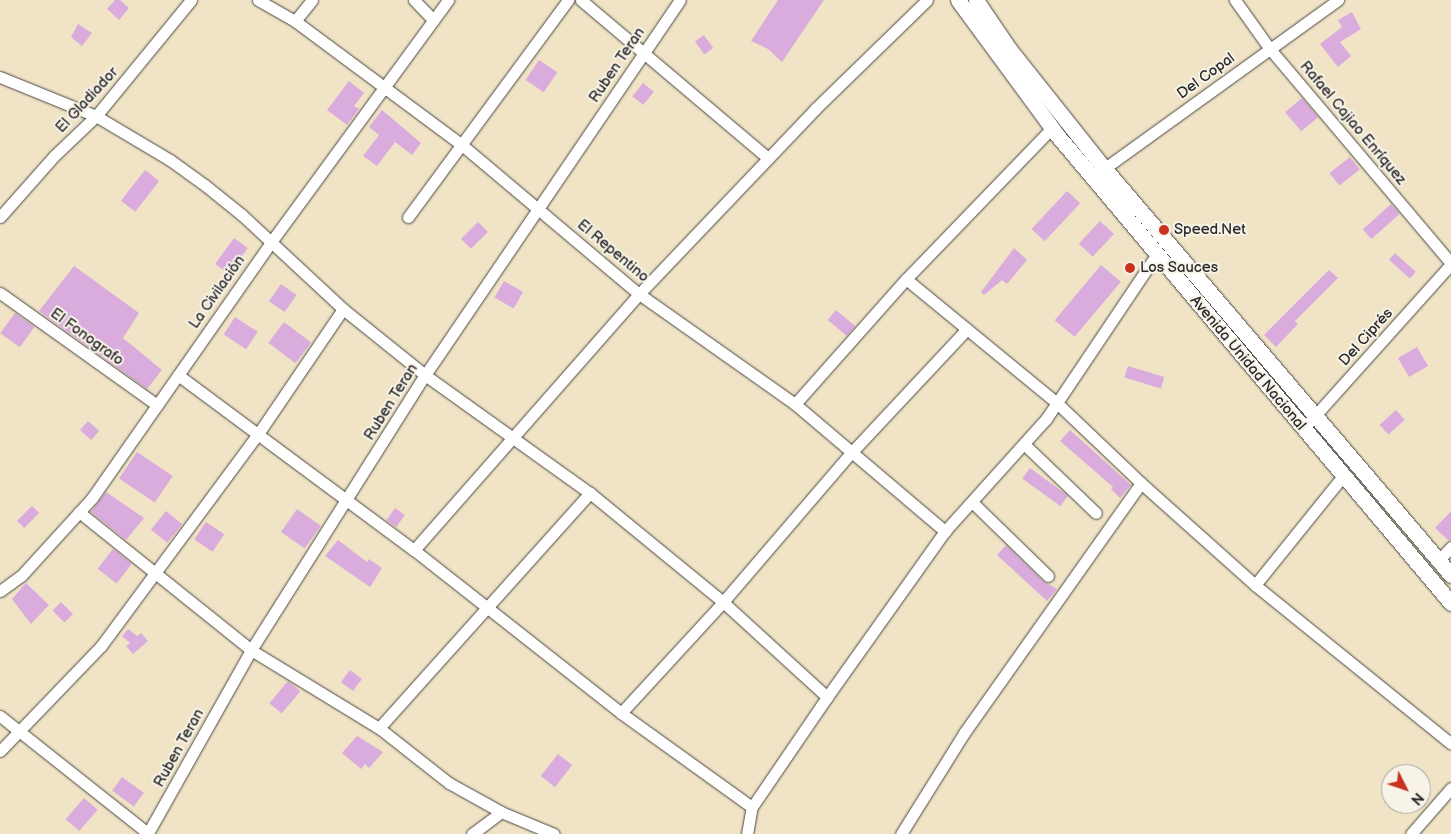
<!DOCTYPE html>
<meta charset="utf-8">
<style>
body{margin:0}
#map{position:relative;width:1451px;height:834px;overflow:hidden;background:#f1e3c6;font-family:"Balsamiq Sans",sans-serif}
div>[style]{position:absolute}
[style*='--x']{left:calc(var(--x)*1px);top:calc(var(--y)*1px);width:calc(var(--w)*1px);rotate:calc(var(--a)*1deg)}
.building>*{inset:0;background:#d9acdd;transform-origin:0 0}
.roads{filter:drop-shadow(0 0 1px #494742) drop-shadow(0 0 1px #494742)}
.minor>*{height:11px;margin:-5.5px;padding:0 5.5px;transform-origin:5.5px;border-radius:5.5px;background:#fff}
.secondary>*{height:15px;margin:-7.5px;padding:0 7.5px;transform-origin:7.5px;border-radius:7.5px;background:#fff}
.dots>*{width:14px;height:14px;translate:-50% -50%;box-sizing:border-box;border:2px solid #f7f3e8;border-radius:50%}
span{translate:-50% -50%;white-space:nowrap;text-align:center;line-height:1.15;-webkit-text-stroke:4px #f7f3e8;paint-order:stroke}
.street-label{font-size:15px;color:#2b2b2b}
.poi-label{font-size:15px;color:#2b2b2b}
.left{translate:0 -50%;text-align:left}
.north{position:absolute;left:1381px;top:764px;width:50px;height:50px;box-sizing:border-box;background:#f7f3e8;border:1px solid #a5a39c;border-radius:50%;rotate:131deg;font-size:14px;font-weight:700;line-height:20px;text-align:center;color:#2b2b2b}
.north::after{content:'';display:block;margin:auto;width:18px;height:22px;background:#c8321e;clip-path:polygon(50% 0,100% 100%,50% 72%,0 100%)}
</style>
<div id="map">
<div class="building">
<div style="clip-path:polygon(115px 0,120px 0,129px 8px,119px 20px,107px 9px)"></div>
<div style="clip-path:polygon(778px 0,824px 0,782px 62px,768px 49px,751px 41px)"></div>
<div style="clip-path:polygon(1352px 12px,1361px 29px,1340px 42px,1351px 56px,1338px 67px,1320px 44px,1342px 27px,1338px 20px)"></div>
<div style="clip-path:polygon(78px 24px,92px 33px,82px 46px,71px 37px)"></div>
<div style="left:704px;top:35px;width:16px;height:11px;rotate:55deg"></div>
<div style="left:539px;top:60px;width:22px;height:24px;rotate:34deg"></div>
<div style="clip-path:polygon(349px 81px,364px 93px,354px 106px,359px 109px,347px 125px,327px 110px)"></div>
<div style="left:643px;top:83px;width:14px;height:17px;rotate:39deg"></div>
<div style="left:1302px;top:98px;width:25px;height:22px;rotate:50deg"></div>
<div style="clip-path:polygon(382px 110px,421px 143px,412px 155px,395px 142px,377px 166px,363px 156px,379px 135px,369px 127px)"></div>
<div style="left:1350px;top:157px;width:16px;height:26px;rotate:52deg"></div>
<div style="left:145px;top:170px;width:18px;height:39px;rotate:38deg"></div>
<div style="left:1067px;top:191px;width:18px;height:52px;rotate:43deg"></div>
<div style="left:1391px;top:204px;width:13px;height:38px;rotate:48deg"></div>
<div style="left:1100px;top:221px;width:19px;height:31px;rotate:43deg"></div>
<div style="left:478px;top:222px;width:14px;height:24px;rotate:45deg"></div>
<div style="left:234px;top:238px;width:17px;height:32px;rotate:36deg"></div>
<div style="clip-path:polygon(1014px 248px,1027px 260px,1007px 284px,1002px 280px,984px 295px,981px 292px)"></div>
<div style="left:1395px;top:253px;width:28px;height:9px;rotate:42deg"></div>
<div style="left:1101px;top:265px;width:26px;height:72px;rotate:40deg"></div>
<div style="clip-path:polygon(74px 266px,139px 313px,123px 338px,162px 370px,147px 389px,39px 311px)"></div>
<div style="clip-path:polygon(1329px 270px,1338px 278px,1295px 321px,1298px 324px,1276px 347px,1264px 335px)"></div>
<div style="left:504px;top:281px;width:22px;height:19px;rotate:30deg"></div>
<div style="left:281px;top:284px;width:19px;height:21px;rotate:35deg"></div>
<div style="left:836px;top:310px;width:25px;height:13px;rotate:40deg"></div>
<div style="left:15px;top:313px;width:24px;height:25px;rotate:36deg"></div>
<div style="left:235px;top:317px;width:27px;height:21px;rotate:33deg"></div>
<div style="left:284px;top:322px;width:34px;height:26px;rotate:37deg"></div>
<div style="left:1417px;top:347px;width:22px;height:22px;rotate:60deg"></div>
<div style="left:1128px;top:366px;width:38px;height:12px;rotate:17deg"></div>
<div style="left:1396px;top:410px;width:13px;height:22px;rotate:48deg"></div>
<div style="left:88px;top:421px;width:15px;height:12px;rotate:42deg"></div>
<div style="clip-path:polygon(1070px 430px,1131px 485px,1120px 498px,1111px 489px,1113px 487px,1060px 441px)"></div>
<div style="left:137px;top:452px;width:43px;height:32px;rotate:34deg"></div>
<div style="left:1030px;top:468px;width:47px;height:13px;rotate:36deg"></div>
<div style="clip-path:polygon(106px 492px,144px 518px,126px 540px,91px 512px)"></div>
<div style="left:32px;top:506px;width:10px;height:21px;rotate:45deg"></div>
<div style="left:395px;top:508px;width:12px;height:15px;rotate:35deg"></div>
<div style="left:297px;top:509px;width:29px;height:28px;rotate:35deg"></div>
<div style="left:166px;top:511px;width:21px;height:24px;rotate:39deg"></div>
<div style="clip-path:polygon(1451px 511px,1451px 540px,1448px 540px,1435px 528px)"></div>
<div style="left:206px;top:522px;width:22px;height:21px;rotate:34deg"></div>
<div style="clip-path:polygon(338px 540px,367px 562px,369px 559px,382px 568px,370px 587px,325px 556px)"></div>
<div style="clip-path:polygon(1006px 545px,1043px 581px,1057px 589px,1047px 601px,997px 555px)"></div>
<div style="left:113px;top:549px;width:24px;height:25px;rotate:38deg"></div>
<div style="clip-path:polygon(26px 583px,49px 605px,31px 624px,12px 599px)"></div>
<div style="left:61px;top:602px;width:17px;height:12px;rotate:45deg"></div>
<div style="clip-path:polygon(128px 629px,137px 636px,141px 633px,148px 641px,133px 654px,126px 646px,130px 643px,122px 636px)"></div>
<div style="left:350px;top:670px;width:15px;height:15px;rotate:37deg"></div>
<div style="left:288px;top:681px;width:16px;height:29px;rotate:40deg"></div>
<div style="clip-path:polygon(357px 736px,383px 752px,369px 768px,365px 764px,361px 769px,342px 753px)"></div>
<div style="left:558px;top:754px;width:18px;height:28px;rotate:38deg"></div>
<div style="left:122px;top:777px;width:27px;height:17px;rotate:36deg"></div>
<div style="left:84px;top:798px;width:18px;height:28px;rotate:41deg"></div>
</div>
<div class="roads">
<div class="minor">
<div style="--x:258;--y:0;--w:43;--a:29.6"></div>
<div style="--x:295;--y:21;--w:208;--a:36.6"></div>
<div style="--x:462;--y:145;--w:231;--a:40.1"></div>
<div style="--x:639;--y:294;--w:191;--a:35.2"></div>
<div style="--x:795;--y:404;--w:197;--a:40.3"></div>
<div style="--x:414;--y:0;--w:28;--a:46"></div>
<div style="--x:581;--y:0;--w:245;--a:40.2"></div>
<div style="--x:1235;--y:0;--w:60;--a:54.5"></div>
<div style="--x:1270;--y:49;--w:280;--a:49.8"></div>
<div style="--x:295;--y:21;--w:27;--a:-51"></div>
<div style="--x:0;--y:77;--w:104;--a:22.1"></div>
<div style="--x:96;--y:116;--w:86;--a:30.7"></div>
<div style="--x:170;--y:160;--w:44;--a:35.8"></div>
<div style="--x:206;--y:186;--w:46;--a:38.9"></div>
<div style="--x:242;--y:215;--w:138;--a:42.9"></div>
<div style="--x:343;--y:309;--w:105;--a:38.8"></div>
<div style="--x:425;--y:375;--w:203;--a:35.6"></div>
<div style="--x:590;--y:493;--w:172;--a:39.3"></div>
<div style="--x:723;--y:602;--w:141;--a:42.4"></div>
<div style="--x:1098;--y:173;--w:296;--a:-35.8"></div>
<div style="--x:0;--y:217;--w:81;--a:-48.5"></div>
<div style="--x:54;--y:156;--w:58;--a:-43.6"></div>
<div style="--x:96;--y:116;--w:150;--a:-50.7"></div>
<div style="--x:408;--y:217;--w:270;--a:-53.6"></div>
<div style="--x:906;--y:279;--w:195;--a:39.4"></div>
<div style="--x:1057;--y:403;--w:116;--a:43.6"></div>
<div style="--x:1141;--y:483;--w:153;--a:41.8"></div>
<div style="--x:1255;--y:585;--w:252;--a:39"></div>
<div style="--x:0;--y:293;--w:193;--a:35.5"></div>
<div style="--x:178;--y:375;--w:294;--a:36.6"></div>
<div style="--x:414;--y:550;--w:263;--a:38.2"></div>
<div style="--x:621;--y:713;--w:161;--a:35.7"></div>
<div style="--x:795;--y:404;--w:167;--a:-48.4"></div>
<div style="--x:906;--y:279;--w:210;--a:-46"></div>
<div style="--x:1303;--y:429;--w:222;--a:-48.1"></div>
<div style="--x:1025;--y:445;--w:98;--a:43.8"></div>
<div style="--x:972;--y:502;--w:106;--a:44.2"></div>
<div style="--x:79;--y:512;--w:221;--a:38.7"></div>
<div style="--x:251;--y:650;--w:150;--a:31.4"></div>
<div style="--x:379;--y:728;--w:89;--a:38.2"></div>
<div style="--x:449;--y:783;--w:60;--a:29.1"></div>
<div style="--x:501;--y:812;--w:57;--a:22.5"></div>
<div style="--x:414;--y:550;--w:341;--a:-48.7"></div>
<div style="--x:639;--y:294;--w:255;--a:-46.4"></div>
<div style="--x:815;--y:109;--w:156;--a:-44.2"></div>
<div style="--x:1439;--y:560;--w:18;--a:-47"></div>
<div style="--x:1255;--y:585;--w:140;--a:-51.1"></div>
<div style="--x:0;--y:591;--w:26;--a:-36"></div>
<div style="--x:21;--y:576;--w:105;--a:-47.7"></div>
<div style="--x:92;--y:498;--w:312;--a:-55"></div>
<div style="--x:271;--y:242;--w:300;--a:-53.8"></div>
<div style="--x:621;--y:713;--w:151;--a:-47.4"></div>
<div style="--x:723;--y:602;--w:195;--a:-49.4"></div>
<div style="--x:850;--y:454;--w:171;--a:-46.9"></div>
<div style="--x:0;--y:716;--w:190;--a:38.4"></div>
<div style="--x:379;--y:728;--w:316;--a:-48.1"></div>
<div style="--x:0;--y:751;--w:146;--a:-46.1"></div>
<div style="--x:101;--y:646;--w:264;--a:-53.5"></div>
<div style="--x:258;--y:434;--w:151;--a:-55.8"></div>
<div style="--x:148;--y:833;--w:210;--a:-60.6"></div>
<div style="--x:251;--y:650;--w:325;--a:-57.7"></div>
<div style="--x:425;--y:375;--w:453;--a:-55.8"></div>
<div style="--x:472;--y:834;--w:36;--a:-37"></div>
<div style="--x:747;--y:834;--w:27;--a:-80"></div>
<div style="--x:752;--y:807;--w:133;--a:-55.7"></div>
<div style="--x:827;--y:697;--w:204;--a:-54.6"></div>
<div style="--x:945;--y:531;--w:151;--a:-48"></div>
<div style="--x:1046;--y:419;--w:199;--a:-56.1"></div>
<div style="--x:901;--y:834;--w:119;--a:-58"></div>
<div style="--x:964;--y:733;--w:306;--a:-54.7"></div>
<div style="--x:1411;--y:834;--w:61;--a:-49"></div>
</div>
<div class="secondary">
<div style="--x:958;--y:0;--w:167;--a:53.7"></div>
<div style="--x:1057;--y:135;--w:612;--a:49.91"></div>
<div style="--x:976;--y:0;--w:60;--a:55.8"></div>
<div style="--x:1010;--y:50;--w:151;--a:51.5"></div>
<div style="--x:1104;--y:168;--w:535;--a:49.55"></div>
</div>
</div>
<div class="dots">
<div style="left:1164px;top:230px;background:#c8321e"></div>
<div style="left:1130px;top:268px;background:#c8321e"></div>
</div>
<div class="street-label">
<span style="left:617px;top:65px;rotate:-56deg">Ruben Teran</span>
<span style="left:1206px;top:76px;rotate:-36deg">Del Copal</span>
<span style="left:87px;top:100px;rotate:-47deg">El Gladiador</span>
<span style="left:1353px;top:123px;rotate:50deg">Rafael Cajiao Enríquez</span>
<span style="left:613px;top:251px;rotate:40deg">El Repentino</span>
<span style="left:217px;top:292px;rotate:-55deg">La Civilación</span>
<span style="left:87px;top:337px;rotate:36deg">El Fonografo</span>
<span style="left:1366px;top:337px;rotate:-48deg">Del Ciprés</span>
<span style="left:1248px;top:363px;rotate:50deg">Avenida Unidad Nacional</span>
<span style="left:391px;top:402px;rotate:-58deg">Ruben Teran</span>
<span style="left:179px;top:748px;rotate:-61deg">Ruben Teran</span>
</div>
<div class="poi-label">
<span class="left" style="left:1174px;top:230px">Speed.Net</span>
<span class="left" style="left:1140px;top:268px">Los Sauces</span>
</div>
<div class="north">N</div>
</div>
